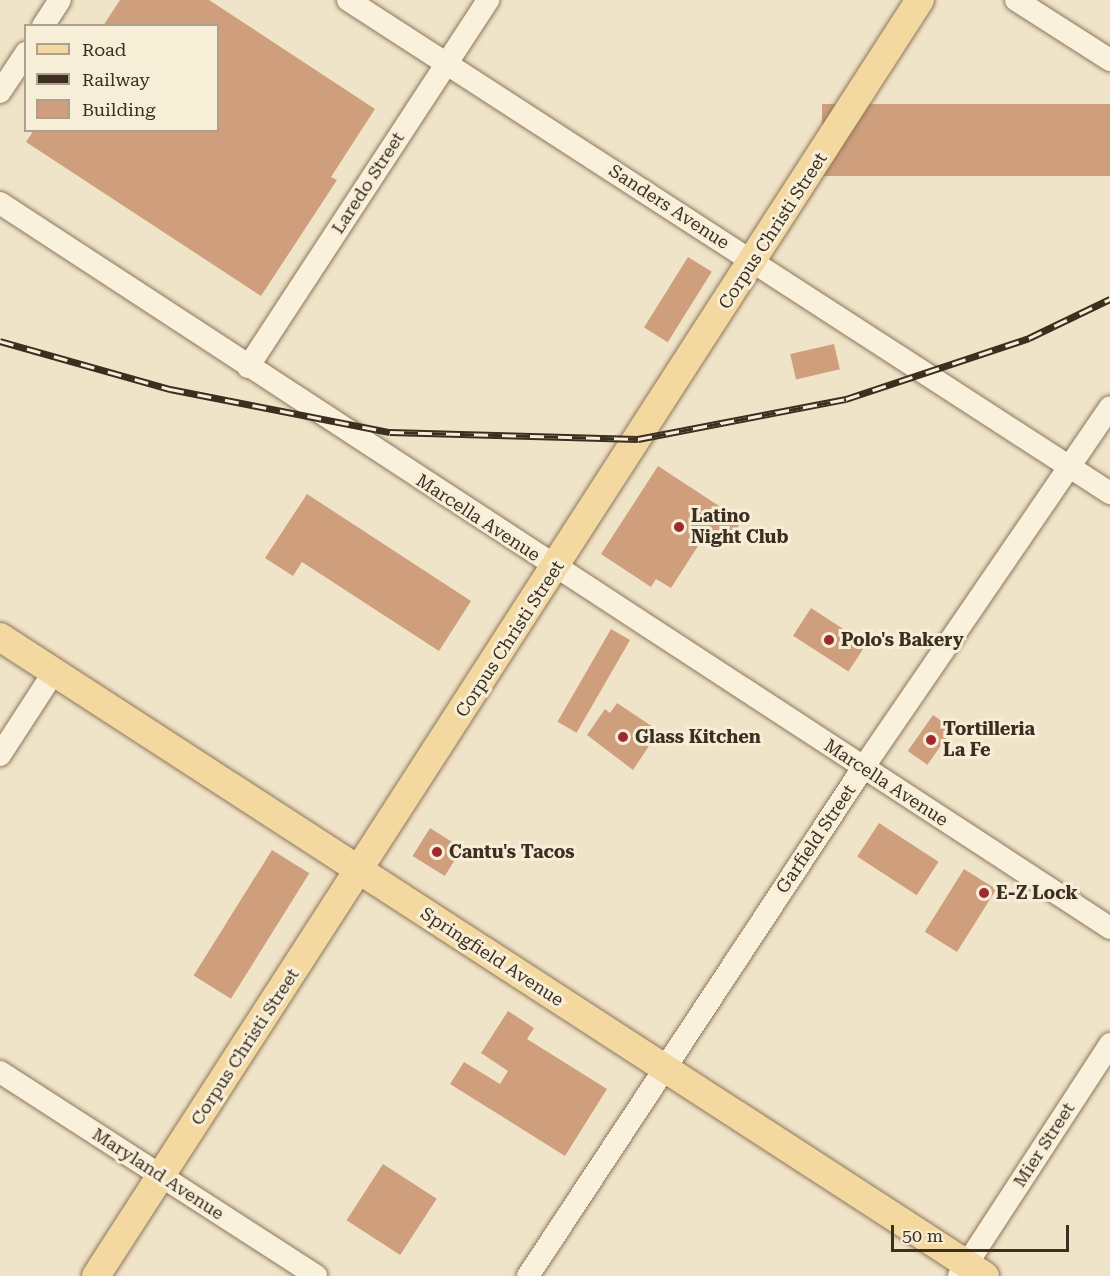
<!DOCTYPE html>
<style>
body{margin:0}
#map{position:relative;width:1110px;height:1276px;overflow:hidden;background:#f0e4c8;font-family:"Roboto Serif",serif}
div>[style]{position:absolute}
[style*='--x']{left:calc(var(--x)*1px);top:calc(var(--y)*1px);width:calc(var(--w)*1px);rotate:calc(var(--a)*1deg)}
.building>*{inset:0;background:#cf9f7d;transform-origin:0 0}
.roads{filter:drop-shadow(0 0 2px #8d765c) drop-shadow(0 0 2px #8d765c)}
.minor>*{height:22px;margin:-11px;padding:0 11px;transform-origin:11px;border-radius:11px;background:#faf1dc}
.major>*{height:28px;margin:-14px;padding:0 14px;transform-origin:14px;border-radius:14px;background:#f3d9a0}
.rail>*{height:7px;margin-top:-3.5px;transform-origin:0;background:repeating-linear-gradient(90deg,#f7eed8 0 14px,#3d2e20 0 28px);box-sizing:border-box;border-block:2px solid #3d2e20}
.dots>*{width:16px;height:16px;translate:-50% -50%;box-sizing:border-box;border:3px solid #f7eed8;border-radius:50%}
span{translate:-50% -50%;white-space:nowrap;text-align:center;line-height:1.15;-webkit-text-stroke:6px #f7eed8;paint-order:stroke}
.street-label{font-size:18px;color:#3d2e20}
.poi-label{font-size:18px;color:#3d2e20;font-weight:700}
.left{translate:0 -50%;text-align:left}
.legend{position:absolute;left:24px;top:24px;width:195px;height:108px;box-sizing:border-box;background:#f7eed8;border:2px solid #ada18e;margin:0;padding:8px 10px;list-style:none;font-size:18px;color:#3d2e20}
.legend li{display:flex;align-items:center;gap:12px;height:30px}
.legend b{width:30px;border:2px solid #ada18e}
.scale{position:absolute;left:891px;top:1225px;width:178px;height:27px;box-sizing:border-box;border:3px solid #3d2e20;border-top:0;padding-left:8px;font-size:18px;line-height:21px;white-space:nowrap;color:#3d2e20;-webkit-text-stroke:4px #f7eed8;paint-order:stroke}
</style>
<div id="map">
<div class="building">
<div style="clip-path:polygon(120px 0,209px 0,375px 109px,331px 177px,337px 180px,261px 296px,26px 142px,34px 130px,218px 130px,218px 26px,103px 26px)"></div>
<div style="left:1110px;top:104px;width:72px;height:288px;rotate:90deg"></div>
<div style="left:688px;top:257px;width:28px;height:83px;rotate:32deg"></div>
<div style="left:834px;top:344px;width:26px;height:45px;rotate:77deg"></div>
<div style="clip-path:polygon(658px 466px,742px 521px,726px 545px,707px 532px,671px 588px,656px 579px,651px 587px,601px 554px)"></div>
<div style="clip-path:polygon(307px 494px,471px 601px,439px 651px,302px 562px,293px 576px,265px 558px)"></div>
<div style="left:811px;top:608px;width:66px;height:33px;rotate:33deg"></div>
<div style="left:611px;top:629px;width:22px;height:107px;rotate:30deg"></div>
<div style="clip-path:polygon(617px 703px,659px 731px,633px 770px,587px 735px,605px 709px,610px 713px)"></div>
<div style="left:933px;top:715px;width:24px;height:44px;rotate:35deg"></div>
<div style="left:879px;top:823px;width:71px;height:40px;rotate:33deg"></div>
<div style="left:430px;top:828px;width:38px;height:33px;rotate:32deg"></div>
<div style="left:272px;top:850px;width:44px;height:148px;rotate:32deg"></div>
<div style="left:964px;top:869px;width:38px;height:74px;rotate:32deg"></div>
<div style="clip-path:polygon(508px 1011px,534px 1028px,527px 1039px,607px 1089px,565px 1156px,450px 1084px,464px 1062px,500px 1084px,508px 1071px,481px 1053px)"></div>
<div style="left:383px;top:1164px;width:64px;height:67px;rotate:33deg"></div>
</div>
<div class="roads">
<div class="minor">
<div style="--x:348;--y:0;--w:908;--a:32.9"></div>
<div style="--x:1016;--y:0;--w:112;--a:32.6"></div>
<div style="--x:43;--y:26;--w:31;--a:-57"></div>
<div style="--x:0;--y:92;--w:47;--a:-56.3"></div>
<div style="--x:0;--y:203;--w:1326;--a:33.15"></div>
<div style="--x:248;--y:367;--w:439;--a:-56.8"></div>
<div style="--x:0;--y:755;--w:99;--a:-57"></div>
<div style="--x:0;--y:1072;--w:376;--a:32.8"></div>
<div style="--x:528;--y:1276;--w:609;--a:-56.6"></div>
<div style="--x:863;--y:768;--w:437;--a:-55.6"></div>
<div style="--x:959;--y:1276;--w:277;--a:-56.9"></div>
</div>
<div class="major">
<div style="--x:0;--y:637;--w:1174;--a:32.97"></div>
<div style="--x:96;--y:1276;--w:1519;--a:-57.15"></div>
</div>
</div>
<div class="rail">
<div style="--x:0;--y:341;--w:177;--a:15.8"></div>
<div style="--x:170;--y:389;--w:224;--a:11.1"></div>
<div style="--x:390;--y:432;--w:248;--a:1.6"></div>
<div style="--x:638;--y:439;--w:212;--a:-10.9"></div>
<div style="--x:846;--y:399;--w:193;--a:-18.4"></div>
<div style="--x:1029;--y:338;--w:90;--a:-25.7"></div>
</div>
<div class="dots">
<div style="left:679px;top:527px;background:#9e2a2b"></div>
<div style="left:829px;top:640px;background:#9e2a2b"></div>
<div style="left:623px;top:737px;background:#9e2a2b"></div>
<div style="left:931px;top:740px;background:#9e2a2b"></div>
<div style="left:437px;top:852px;background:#9e2a2b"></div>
<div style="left:984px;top:893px;background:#9e2a2b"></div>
</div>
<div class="street-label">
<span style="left:368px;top:183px;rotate:-57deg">Laredo Street</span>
<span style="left:669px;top:207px;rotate:33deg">Sanders Avenue</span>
<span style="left:773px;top:231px;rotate:-57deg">Corpus Christi Street</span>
<span style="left:478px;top:518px;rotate:33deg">Marcella Avenue</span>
<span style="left:510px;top:639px;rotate:-57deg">Corpus Christi Street</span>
<span style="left:886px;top:783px;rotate:33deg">Marcella Avenue</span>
<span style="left:816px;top:839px;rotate:-56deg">Garfield Street</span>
<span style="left:492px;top:957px;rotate:33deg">Springfield Avenue</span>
<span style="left:245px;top:1047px;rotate:-57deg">Corpus Christi Street</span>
<span style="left:1044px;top:1145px;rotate:-57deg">Mier Street</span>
<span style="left:158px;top:1174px;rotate:33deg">Maryland Avenue</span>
</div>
<div class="poi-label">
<span class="left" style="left:691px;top:527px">Latino<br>Night Club</span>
<span class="left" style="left:841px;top:640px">Polo's Bakery</span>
<span class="left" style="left:943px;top:740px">Tortilleria<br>La Fe</span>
<span class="left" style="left:635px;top:737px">Glass Kitchen</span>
<span class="left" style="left:449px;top:852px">Cantu's Tacos</span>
<span class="left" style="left:996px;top:893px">E-Z Lock</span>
</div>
<ul class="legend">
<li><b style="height:8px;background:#f3d9a0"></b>Road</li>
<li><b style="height:8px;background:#3d2e20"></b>Railway</li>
<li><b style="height:16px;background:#cf9f7d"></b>Building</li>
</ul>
<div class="scale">50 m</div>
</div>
